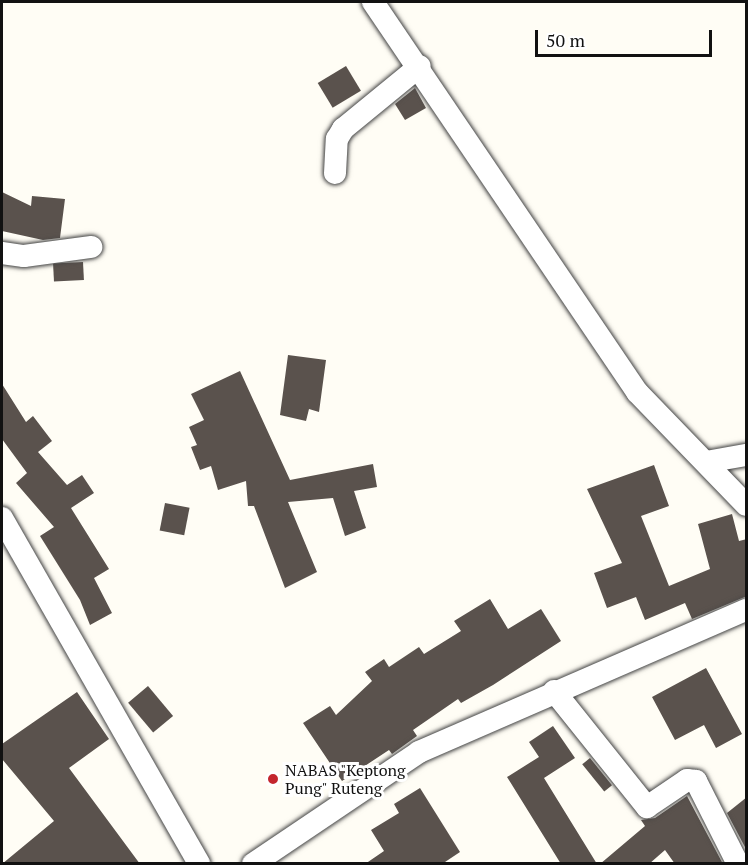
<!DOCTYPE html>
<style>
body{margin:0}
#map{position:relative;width:748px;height:865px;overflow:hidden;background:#fffdf5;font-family:"PT Serif",serif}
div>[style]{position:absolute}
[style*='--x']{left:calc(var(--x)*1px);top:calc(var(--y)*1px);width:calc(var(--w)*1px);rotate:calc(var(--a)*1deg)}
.building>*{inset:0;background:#5a524d;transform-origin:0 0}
.roads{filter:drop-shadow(0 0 2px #444) drop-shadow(0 0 2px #444)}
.street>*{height:22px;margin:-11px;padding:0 11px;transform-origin:11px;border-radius:11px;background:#fff}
.dots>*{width:16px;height:16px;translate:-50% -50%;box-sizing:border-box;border:3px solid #fff;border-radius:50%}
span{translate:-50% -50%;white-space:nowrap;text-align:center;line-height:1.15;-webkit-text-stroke:6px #fff;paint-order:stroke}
.poi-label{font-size:16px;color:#111}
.left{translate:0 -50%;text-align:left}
.frame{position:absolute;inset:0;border:3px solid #111;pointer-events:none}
.scale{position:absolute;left:535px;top:30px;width:177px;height:27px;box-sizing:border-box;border:3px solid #111;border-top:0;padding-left:8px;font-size:18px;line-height:21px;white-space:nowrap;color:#111;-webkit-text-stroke:4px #fff;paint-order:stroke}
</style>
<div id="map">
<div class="building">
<div style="left:346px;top:66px;width:29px;height:33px;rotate:59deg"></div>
<div style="clip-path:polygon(415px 88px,426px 108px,405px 120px,395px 104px)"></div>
<div style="clip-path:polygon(2px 192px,31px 206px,32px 196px,65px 199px,60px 238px,43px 240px,2px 231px)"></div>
<div style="left:83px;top:262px;width:18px;height:30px;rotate:87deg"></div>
<div style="clip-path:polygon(288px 355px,326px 360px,319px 412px,309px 409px,306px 421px,280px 415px)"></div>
<div style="clip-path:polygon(240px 371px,290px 480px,373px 464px,377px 487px,354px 491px,366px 528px,345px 536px,333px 498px,288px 502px,317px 572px,285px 588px,254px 506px,248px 506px,246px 481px,218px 490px,211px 466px,200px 470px,191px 447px,197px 445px,189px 427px,204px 420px,191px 394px)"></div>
<div style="clip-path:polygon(2px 384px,26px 422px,33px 416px,52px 441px,38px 452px,67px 485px,82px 475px,94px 493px,71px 508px,109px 569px,94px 578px,112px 613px,90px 625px,80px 600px,40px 536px,54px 527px,16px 483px,27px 473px,2px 439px)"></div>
<div style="clip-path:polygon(654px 465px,669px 506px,641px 516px,669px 586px,710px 569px,698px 524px,732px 514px,739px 541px,747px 539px,747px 596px,692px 619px,685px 603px,645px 620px,636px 597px,607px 608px,594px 573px,622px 563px,587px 489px)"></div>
<div style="left:165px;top:503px;width:25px;height:28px;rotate:11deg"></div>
<div style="clip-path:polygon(490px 599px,508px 629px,541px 609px,561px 641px,493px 685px,461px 703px,458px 699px,413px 730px,417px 736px,392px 754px,389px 750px,342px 781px,303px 723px,330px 706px,336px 715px,372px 681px,365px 672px,384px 659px,389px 667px,419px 647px,424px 654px,461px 631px,454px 621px)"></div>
<div style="clip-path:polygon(706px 668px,742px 734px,716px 748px,704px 725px,675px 740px,652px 697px)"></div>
<div style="left:148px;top:686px;width:39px;height:26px;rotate:50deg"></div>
<div style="clip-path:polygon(77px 692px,109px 739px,69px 768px,140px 864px,2px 864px,54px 821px,2px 759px,2px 744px)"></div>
<div style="clip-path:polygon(553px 726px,575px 758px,544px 778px,597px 864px,561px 864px,507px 777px,539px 757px,529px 742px)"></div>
<div style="left:590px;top:758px;width:35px;height:10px;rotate:51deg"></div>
<div style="clip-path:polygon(420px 788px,460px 852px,442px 864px,365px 864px,384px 851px,371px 830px,399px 813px,394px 804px)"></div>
<div style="clip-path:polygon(687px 796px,723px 864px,675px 864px,665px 850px,649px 864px,600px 864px,645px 826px,641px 820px,655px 818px)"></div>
<div style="clip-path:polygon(747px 797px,747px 851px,727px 813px)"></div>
</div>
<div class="roads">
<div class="street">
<div style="--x:373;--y:2;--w:471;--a:55.9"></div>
<div style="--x:637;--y:392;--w:157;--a:46"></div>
<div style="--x:335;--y:173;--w:34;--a:-87"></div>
<div style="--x:337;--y:139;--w:12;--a:-59"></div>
<div style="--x:343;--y:129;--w:99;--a:-39.3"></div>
<div style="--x:2;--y:253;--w:22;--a:8"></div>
<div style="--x:24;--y:256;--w:68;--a:-7.7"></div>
<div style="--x:706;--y:462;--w:41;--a:-9.9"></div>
<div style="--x:2;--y:518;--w:398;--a:60.3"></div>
<div style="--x:554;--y:691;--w:149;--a:51.3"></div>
<div style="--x:647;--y:807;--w:48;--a:-34"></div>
<div style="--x:687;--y:780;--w:9;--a:6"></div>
<div style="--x:696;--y:781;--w:93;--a:63.2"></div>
<div style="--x:253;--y:864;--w:200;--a:-34"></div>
<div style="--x:419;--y:752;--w:357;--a:-23.5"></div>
</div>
</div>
<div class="dots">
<div style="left:273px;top:779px;background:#c4262e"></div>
</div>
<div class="poi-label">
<span class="left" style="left:285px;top:779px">NABAS "Keptong<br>Pung" Ruteng</span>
</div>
<div class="frame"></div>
<div class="scale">50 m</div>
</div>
